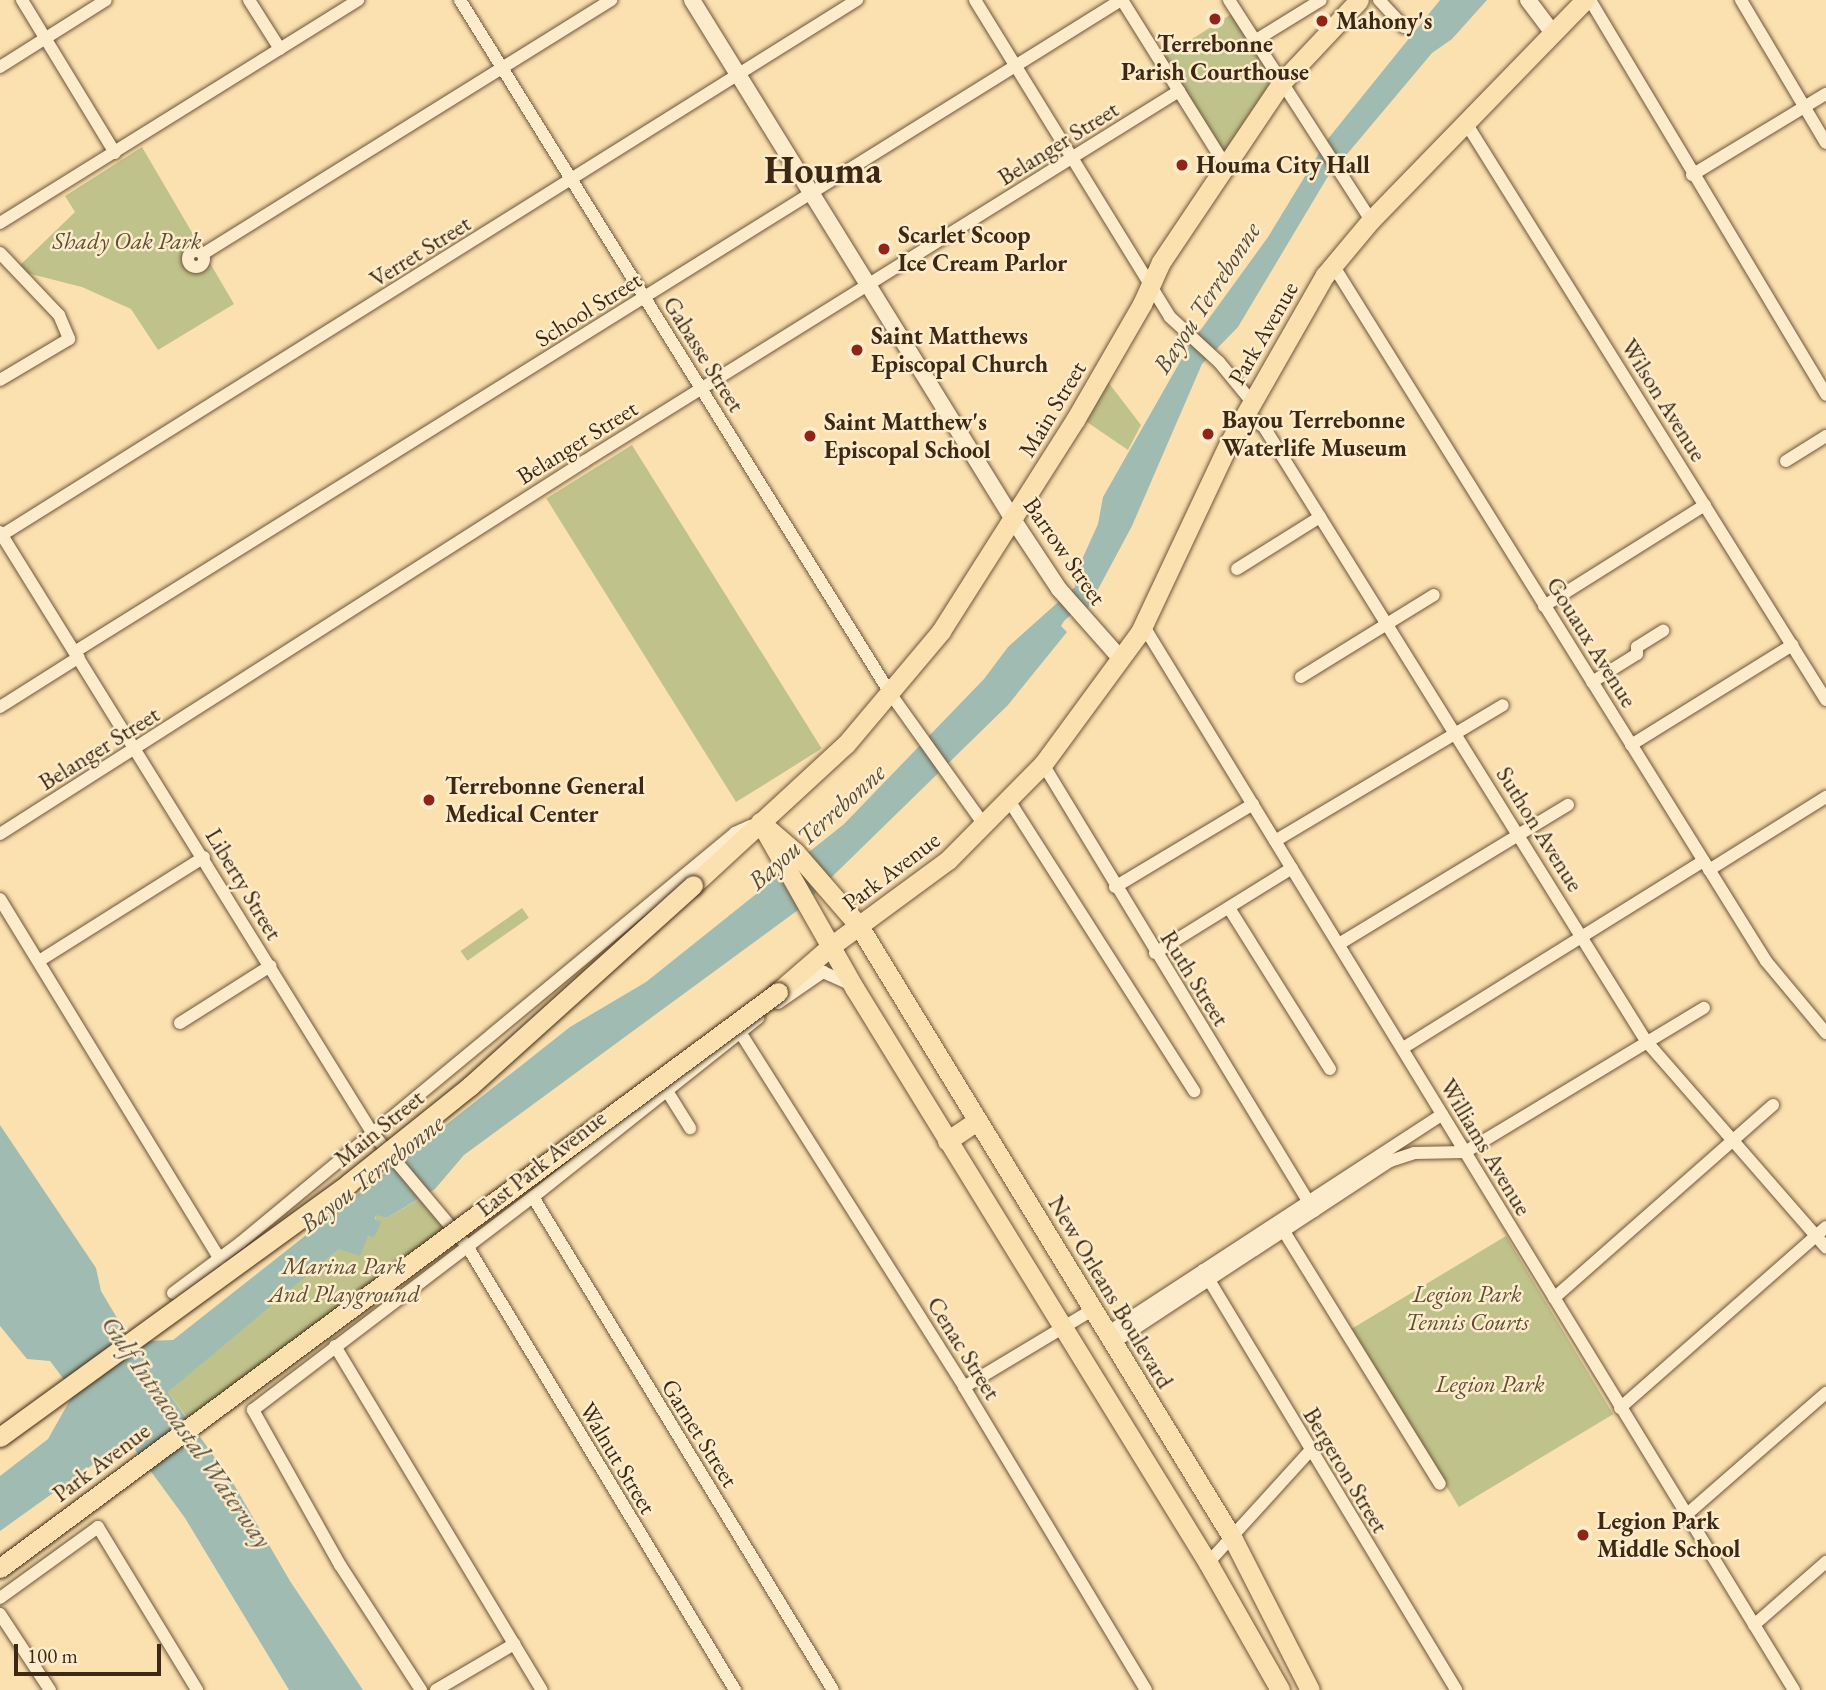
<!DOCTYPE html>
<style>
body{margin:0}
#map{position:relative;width:1826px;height:1690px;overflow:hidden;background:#fce1b0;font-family:"EB Garamond",serif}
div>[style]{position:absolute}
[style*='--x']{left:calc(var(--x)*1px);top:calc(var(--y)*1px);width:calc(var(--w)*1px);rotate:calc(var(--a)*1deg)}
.green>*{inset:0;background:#c0c28b;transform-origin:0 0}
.water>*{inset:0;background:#a0bcb2}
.roads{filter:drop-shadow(0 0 2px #6e563a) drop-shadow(0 0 2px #6e563a)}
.street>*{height:12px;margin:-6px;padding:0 6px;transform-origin:6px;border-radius:6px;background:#fdeccc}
.street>.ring{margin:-6px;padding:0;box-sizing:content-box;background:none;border:12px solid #fdeccc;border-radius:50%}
.secondary>*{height:16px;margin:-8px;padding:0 8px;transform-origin:8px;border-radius:8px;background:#fdeccc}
.primary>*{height:19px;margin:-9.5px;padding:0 9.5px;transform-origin:9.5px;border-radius:9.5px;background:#fce1b0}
.bridges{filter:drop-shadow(0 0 2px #3e2813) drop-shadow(0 0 2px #3e2813)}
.primary-bridge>*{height:19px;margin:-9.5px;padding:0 9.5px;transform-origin:9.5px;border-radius:9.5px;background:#fce1b0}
.dots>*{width:19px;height:19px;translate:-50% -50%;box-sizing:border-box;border:4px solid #fdeccc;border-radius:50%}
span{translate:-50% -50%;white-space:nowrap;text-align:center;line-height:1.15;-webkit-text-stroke:5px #fdeccc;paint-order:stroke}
.poi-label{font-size:24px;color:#3e2813;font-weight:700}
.left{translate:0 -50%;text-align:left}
.street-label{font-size:24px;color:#3e2813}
.park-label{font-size:24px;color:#5e4e31;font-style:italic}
.water-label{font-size:26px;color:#564d3b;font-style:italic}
.town-label{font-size:38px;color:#3e2813;font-weight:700}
.scale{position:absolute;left:14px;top:1644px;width:147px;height:32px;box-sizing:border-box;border:4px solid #3e2813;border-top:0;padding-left:9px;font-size:21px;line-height:24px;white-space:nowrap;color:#3e2813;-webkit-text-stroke:5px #fdeccc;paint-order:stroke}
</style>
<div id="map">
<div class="green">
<div style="clip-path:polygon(1236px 11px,1278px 75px,1227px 168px,1159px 60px)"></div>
<div style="clip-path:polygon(142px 147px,234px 304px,158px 350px,131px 309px,82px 287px,15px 270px,75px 212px,65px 196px)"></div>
<div style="clip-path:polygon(1108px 382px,1141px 425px,1128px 450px,1084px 420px)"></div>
<div style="left:632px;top:445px;width:358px;height:101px;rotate:58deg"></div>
<div style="left:522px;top:908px;width:12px;height:75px;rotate:55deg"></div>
<div style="clip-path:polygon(424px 1196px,455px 1231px,191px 1423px,168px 1392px,173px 1386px,339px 1249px,369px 1236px,374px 1238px,376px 1214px,387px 1218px)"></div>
<div style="left:1506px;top:1236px;width:208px;height:180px;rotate:59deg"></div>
</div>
<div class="water">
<div style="clip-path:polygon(1440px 0,1487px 0,1452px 39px,1432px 53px,1327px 178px,1238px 327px,1202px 364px,1132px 526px,1088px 608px,1083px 604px,1064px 621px,1061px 626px,1067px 632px,1008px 705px,798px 910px,464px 1155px,435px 1189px,387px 1218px,376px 1215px,375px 1219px,381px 1222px,374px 1238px,368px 1236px,360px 1256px,339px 1249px,168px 1392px,233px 1483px,290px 1581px,363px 1690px,289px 1690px,185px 1518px,133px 1447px,102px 1458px,0 1531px,0 1476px,48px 1439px,74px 1393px,50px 1361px,27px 1359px,0 1326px,0 1125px,96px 1268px,101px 1291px,126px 1333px,147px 1341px,173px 1340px,570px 1027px,646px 982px,844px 824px,984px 679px,1008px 647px,1075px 587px,1074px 577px,1098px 524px,1103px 497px,1189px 346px,1268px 237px,1327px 140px)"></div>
</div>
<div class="roads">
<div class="street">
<div style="--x:22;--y:0;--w:179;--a:58.7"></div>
<div style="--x:249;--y:0;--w:58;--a:57.7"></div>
<div style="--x:460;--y:0;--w:816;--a:58.18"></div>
<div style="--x:890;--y:693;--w:163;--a:54.5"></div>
<div style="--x:975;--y:0;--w:372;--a:58.4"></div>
<div style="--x:1170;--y:317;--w:67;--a:42.6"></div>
<div style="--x:1219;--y:362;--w:52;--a:50.5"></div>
<div style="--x:1122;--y:0;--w:198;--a:58"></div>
<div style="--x:1229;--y:0;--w:262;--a:57.2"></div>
<div style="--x:1379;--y:0;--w:37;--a:47"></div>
<div style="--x:1590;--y:0;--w:460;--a:59.1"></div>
<div style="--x:1741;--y:0;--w:166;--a:59.3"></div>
<div style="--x:1256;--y:40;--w:76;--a:-31.6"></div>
<div style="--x:0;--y:67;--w:125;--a:-32.3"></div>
<div style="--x:1466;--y:123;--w:680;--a:58.04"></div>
<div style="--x:1692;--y:175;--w:157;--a:-31.2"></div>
<div style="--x:0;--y:223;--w:422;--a:-31.9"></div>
<div class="ring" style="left:188px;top:251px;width:4px;height:4px"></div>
<div style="--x:0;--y:253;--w:86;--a:46.4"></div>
<div style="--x:59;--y:315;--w:26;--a:67"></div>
<div style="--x:69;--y:339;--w:80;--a:149.3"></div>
<div style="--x:203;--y:254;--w:481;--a:-31.9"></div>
<div style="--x:1333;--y:265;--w:820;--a:58.11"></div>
<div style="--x:1766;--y:961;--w:94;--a:50.2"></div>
<div style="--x:1245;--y:415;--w:22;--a:32"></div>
<div style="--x:1264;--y:427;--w:723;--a:58.11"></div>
<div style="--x:1646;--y:1041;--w:274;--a:48.9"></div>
<div style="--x:1786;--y:461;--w:47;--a:-32"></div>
<div style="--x:0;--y:532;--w:708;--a:58.22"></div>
<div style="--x:373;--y:1134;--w:146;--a:50"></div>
<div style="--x:467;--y:1246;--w:519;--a:58.88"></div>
<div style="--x:2;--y:535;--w:1009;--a:-32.04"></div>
<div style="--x:1237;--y:569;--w:98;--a:-32.1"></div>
<div style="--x:1544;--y:606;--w:190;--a:-32.1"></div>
<div style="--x:1143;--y:625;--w:1248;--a:58.56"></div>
<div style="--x:76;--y:651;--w:1231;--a:-31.92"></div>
<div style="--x:1301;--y:677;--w:156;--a:-31.7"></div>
<div style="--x:1592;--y:682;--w:53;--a:-31.9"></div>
<div style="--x:1637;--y:654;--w:7;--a:-90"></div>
<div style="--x:1637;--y:647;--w:31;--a:-32"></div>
<div style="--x:0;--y:707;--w:93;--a:-32.3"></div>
<div style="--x:1631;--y:745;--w:190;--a:-31.8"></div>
<div style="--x:1043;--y:764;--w:523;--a:58.77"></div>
<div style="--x:1010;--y:802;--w:343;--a:57.5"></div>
<div style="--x:0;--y:834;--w:694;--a:-32.52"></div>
<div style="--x:585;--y:461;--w:700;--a:-31.92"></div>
<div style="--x:1275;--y:841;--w:265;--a:-30.8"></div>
<div style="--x:1709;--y:870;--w:138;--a:-32"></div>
<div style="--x:1115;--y:887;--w:161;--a:-31"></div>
<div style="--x:0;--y:899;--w:422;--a:58.6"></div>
<div style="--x:1229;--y:908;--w:190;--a:57.9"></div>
<div style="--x:1339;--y:944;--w:268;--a:-31.3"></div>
<div style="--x:1155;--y:953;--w:161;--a:-31.8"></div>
<div style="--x:39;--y:961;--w:195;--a:-32.2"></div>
<div style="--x:778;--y:1003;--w:55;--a:-34.6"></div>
<div style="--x:823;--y:972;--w:27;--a:24"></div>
<div style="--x:180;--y:1023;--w:107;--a:-32.3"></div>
<div style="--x:740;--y:1032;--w:420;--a:57.7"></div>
<div style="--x:964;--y:1387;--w:353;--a:59"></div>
<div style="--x:1403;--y:1048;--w:354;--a:-31.9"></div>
<div style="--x:667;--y:1091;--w:44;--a:58.1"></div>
<div style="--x:533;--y:1197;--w:577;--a:58.68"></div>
<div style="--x:1280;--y:1225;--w:304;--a:58.3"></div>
<div style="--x:1203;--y:1270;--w:490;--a:58.9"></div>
<div style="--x:173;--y:1293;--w:84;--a:-36.7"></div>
<div style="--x:240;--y:1243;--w:643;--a:-39.63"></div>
<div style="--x:735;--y:833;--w:17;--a:-25"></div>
<div style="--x:1554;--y:1298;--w:292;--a:-41.4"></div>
<div style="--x:1107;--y:1333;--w:400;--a:-33.1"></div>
<div style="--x:1113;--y:1343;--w:331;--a:-33.3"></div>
<div style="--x:1390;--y:1161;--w:25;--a:-18"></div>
<div style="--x:1414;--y:1153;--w:51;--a:-1.1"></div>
<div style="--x:1465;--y:1152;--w:279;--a:-31.1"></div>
<div style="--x:335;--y:1346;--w:401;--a:59"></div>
<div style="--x:964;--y:1387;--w:149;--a:-31"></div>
<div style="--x:1620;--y:1408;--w:274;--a:-41.3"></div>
<div style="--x:1686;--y:1515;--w:186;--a:-41.1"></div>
<div style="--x:1208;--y:1563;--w:151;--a:-47.7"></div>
<div style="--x:0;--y:1598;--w:121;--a:-35.9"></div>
<div style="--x:98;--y:1527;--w:191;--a:58.7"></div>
<div style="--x:0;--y:1614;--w:91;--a:56.7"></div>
<div style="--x:1754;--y:1625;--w:96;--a:-41.2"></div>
<div style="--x:421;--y:1690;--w:149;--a:-122.9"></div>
<div style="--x:340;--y:1565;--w:178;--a:-119.3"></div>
<div style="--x:253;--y:1410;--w:352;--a:-37.3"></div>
<div style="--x:533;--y:1197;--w:288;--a:-38.5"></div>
<div style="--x:436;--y:1690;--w:91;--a:-30.5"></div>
</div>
<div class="secondary">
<div style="--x:692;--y:0;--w:612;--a:58.28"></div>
<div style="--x:1014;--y:521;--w:82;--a:56.5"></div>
<div style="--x:1059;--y:589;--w:94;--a:48.5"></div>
<div style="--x:1528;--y:0;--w:40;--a:53"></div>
</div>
<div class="primary">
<div style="--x:760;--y:822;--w:46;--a:40.6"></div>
<div style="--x:795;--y:852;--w:98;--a:49.1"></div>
<div style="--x:859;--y:926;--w:718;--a:58.61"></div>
<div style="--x:1233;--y:1539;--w:169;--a:63"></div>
<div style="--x:764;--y:829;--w:184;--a:60.4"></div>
<div style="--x:855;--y:989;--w:674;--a:58.41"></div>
<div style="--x:1208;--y:1563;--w:146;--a:60.4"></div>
<div style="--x:693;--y:885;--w:208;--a:-42.7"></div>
<div style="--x:846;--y:744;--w:148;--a:-49.9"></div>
<div style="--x:941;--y:631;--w:250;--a:-57.6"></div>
<div style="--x:1075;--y:420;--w:134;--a:-60"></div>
<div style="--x:1142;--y:304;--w:46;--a:-65.7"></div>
<div style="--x:1161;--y:262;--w:217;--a:-56.1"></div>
<div style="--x:1282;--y:82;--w:112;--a:-46.8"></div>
<div style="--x:778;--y:992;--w:70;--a:-41"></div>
<div style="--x:831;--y:946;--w:145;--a:-36.3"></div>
<div style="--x:948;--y:860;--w:135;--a:-45.3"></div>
<div style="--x:1043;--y:764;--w:164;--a:-53.7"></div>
<div style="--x:1140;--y:632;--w:209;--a:-64.8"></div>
<div style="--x:1229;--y:443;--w:193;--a:-60.3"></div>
<div style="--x:1325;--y:275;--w:72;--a:-50.1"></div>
<div style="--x:1371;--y:220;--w:307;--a:-45.8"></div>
<div style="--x:947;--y:1141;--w:37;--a:-34"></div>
</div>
</div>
<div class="bridges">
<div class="primary-bridge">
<div style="--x:0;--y:1437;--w:432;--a:-36"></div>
<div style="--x:349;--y:1183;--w:155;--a:-38.7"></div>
<div style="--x:470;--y:1086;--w:300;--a:-42"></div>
<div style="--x:0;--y:1568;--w:968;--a:-36.51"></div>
</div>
</div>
<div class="dots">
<div style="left:1215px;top:19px;background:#8f2418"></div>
<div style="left:1322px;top:21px;background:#8f2418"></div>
<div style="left:1182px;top:165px;background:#8f2418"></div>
<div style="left:884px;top:249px;background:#8f2418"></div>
<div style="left:857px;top:350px;background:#8f2418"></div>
<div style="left:1208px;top:434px;background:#8f2418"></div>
<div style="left:810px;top:436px;background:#8f2418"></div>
<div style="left:429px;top:800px;background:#8f2418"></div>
<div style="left:1583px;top:1535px;background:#8f2418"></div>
</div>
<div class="poi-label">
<span class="left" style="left:1336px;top:21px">Mahony's</span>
<span style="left:1215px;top:58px">Terrebonne<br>Parish Courthouse</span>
<span class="left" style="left:1196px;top:165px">Houma City Hall</span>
<span class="left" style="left:898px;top:249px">Scarlet Scoop<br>Ice Cream Parlor</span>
<span class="left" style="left:871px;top:350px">Saint Matthews<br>Episcopal Church</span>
<span class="left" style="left:1222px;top:434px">Bayou Terrebonne<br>Waterlife Museum</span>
<span class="left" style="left:824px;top:436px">Saint Matthew's<br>Episcopal School</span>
<span class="left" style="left:445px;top:800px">Terrebonne General<br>Medical Center</span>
<span class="left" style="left:1597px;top:1535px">Legion Park<br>Middle School</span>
</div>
<div class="street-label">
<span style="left:1058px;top:143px;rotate:-32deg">Belanger Street</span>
<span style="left:420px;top:251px;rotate:-32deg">Verret Street</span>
<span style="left:588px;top:309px;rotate:-32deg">School Street</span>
<span style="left:1263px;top:333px;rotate:-60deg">Park Avenue</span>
<span style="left:704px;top:354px;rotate:58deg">Gabasse Street</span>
<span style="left:1664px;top:400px;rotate:58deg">Wilson Avenue</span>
<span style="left:1052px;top:409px;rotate:-59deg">Main Street</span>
<span style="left:577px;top:442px;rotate:-32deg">Belanger Street</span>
<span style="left:1065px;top:551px;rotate:55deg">Barrow Street</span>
<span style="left:1592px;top:642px;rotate:58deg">Gouaux Avenue</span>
<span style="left:99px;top:748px;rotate:-32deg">Belanger Street</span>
<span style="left:1540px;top:829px;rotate:58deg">Suthon Avenue</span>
<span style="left:891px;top:871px;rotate:-37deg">Park Avenue</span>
<span style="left:244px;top:884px;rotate:59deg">Liberty Street</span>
<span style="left:1195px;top:978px;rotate:58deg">Ruth Street</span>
<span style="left:379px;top:1128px;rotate:-39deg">Main Street</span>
<span style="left:1486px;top:1147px;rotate:59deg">Williams Avenue</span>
<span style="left:541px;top:1163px;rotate:-38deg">East Park Avenue</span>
<span style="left:1111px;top:1292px;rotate:59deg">New Orleans Boulevard</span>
<span style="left:964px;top:1348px;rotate:58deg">Cenac Street</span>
<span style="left:700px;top:1433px;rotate:58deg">Garnet Street</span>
<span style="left:618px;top:1458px;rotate:59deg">Walnut Street</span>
<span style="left:101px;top:1462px;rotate:-37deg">Park Avenue</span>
<span style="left:1346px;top:1470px;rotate:59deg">Bergeron Street</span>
</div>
<div class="park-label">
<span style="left:127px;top:241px">Shady Oak Park</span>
<span style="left:344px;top:1280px">Marina Park<br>And Playground</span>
<span style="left:1467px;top:1308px">Legion Park<br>Tennis Courts</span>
<span style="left:1490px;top:1384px">Legion Park</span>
</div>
<div class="water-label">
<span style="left:1207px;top:298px;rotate:-57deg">Bayou Terrebonne</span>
<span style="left:817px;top:827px;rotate:-42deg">Bayou Terrebonne</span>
<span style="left:372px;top:1174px;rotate:-38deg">Bayou Terrebonne</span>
<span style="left:186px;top:1432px;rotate:55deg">Gulf Intracoastal Waterway</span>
</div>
<div class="town-label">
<span style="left:823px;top:170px">Houma</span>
</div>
<div class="scale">100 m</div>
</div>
